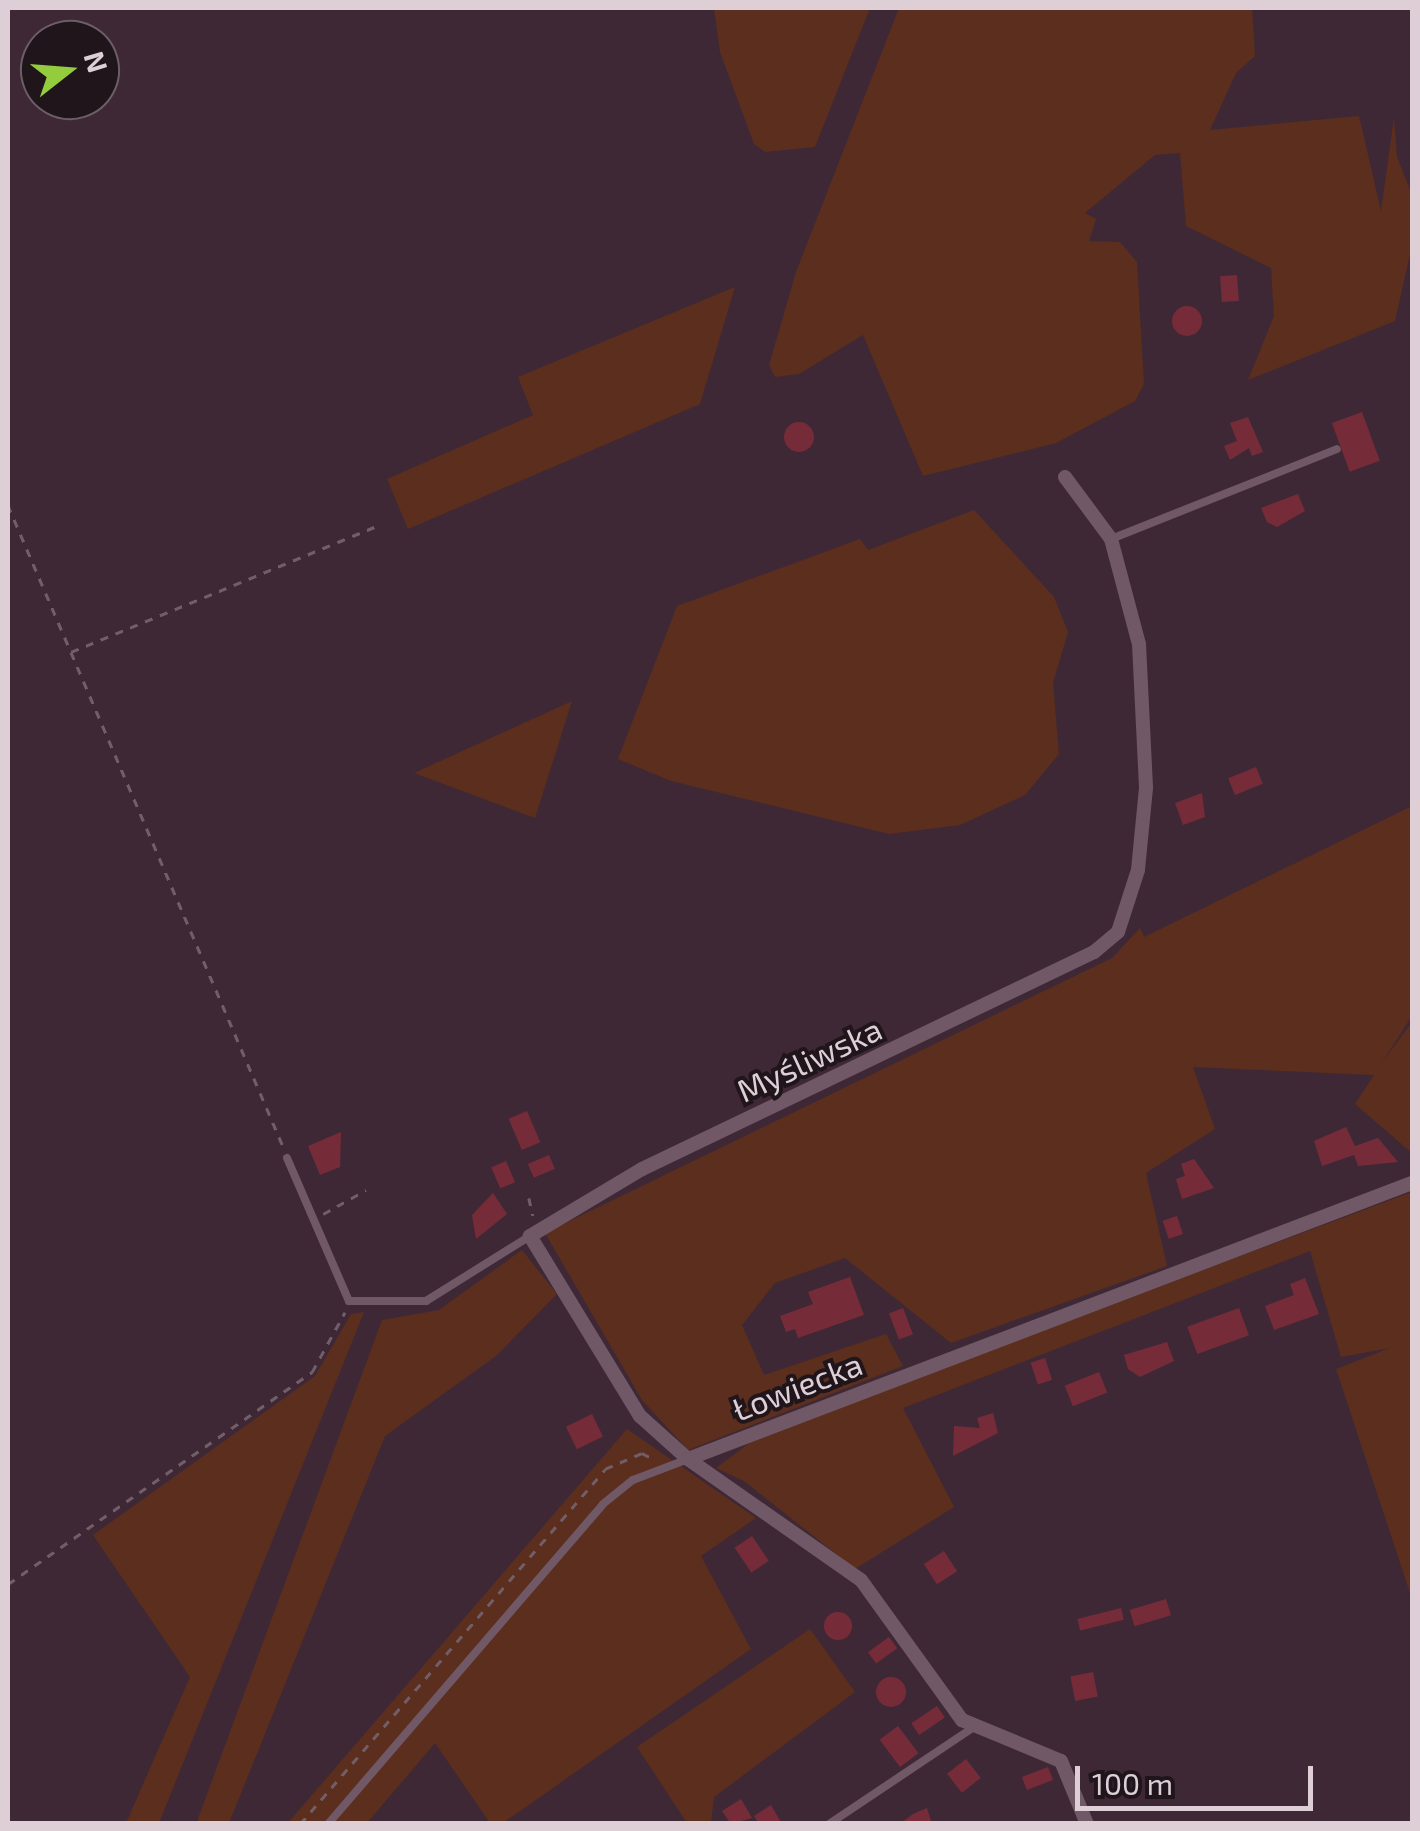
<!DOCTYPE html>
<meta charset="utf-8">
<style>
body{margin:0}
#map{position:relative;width:1420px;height:1831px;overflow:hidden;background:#3f2835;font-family:"Exo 2",sans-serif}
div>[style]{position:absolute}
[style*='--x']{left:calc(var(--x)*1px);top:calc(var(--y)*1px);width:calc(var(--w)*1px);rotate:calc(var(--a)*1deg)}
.green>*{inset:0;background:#5b2e1d}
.building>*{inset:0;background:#762c38;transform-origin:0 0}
.round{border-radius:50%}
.path>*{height:2.5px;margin-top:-1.25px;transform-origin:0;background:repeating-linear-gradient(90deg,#725e69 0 8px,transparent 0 16px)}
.service>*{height:8px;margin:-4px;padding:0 4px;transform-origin:4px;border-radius:4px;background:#715866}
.minor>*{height:14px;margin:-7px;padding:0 7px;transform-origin:7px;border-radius:7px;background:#715866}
span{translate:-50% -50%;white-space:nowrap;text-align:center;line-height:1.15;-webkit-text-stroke:8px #1f151b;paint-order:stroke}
.street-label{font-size:32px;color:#decfd7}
.frame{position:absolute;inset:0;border:10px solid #decfd7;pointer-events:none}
.north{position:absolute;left:20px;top:20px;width:100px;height:100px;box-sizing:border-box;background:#1f151b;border:2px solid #6b5f66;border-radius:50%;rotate:73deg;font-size:28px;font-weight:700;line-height:40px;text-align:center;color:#decfd7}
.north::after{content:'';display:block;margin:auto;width:35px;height:45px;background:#93cc3d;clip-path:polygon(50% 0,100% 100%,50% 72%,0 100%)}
.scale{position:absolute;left:1075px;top:1766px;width:238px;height:45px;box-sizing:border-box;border:5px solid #decfd7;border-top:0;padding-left:12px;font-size:30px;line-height:35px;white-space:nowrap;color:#decfd7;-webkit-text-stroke:8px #1f151b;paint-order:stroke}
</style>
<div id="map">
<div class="green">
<div style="clip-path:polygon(714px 8px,870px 8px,815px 147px,765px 152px,754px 144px,720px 52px)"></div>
<div style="clip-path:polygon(899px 8px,1252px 8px,1255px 56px,1236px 73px,1210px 130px,1359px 116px,1381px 211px,1394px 117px,1397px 157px,1412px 195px,1412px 245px,1395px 321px,1248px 380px,1274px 316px,1271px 268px,1186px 226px,1180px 153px,1155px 155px,1085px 213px,1096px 219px,1089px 241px,1120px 242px,1137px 262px,1144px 384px,1135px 401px,1056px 443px,923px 476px,863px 335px,799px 374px,775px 377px,769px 365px,796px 272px)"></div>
<div style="clip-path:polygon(735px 287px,700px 404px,408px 529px,387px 479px,533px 415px,518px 377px)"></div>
<div style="clip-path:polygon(974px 510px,1054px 597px,1068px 632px,1053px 683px,1059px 754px,1025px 795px,960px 825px,889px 834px,671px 781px,618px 759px,677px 606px,860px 539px,868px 550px)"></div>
<div style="clip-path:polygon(572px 701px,535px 818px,414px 773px)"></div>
<div style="clip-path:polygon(1412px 806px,1412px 1016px,1381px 1064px,1412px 1022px,1412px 1153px,1355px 1104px,1374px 1075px,1193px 1067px,1215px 1129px,1146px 1173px,1167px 1266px,951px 1343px,845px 1258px,775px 1283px,742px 1325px,764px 1375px,886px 1334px,903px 1366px,688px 1450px,642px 1400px,545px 1233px,1112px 958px,1140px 928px,1144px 937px)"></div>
<div style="clip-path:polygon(1412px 1192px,1412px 1599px,1336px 1369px,1390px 1348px,1341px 1357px,1310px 1251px,903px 1408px,954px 1507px,855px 1569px,744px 1481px,716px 1468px,760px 1435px)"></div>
<div style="clip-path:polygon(522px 1250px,557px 1294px,496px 1356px,385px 1436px,229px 1823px,196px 1824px,382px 1320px,439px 1310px)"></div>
<div style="clip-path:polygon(364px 1312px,159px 1823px,126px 1823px,190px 1677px,93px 1535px,315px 1376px,351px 1314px)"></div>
<div style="clip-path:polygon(627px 1429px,756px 1518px,701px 1556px,751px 1649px,503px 1823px,490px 1823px,435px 1743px,367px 1823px,287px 1824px)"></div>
<div style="clip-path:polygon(810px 1629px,855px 1692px,714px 1797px,711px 1823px,687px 1823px,637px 1747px)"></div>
</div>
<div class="building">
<div style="left:1237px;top:275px;width:26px;height:17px;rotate:86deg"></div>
<div class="round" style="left:1172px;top:306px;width:30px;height:30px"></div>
<div style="left:1362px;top:412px;width:52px;height:32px;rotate:70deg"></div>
<div style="clip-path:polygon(1248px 417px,1263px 452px,1252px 456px,1249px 448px,1230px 460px,1224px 446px,1237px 441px,1230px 423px)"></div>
<div class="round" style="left:784px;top:422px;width:30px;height:30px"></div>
<div style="clip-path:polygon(1298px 494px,1305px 511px,1277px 527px,1267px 522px,1261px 508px)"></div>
<div style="left:1256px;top:767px;width:18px;height:30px;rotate:68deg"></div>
<div style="clip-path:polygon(1202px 793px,1205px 817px,1183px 825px,1175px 803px)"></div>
<div style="left:527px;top:1111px;width:34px;height:20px;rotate:67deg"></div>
<div style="clip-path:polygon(1346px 1127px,1355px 1146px,1378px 1138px,1398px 1162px,1358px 1166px,1354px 1155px,1322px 1166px,1314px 1141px)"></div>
<div style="clip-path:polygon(341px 1132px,340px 1167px,320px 1175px,308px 1146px)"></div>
<div style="left:549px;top:1155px;width:15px;height:23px;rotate:67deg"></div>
<div style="clip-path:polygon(1194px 1159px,1214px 1188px,1182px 1199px,1176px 1179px,1185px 1176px,1181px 1164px)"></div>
<div style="left:506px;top:1161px;width:23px;height:16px;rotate:67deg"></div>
<div style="clip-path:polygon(493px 1193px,507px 1214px,476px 1239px,472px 1215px)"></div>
<div style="left:1177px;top:1216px;width:19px;height:15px;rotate:72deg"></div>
<div style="clip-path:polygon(850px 1277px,864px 1315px,798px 1338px,795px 1329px,786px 1332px,780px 1316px,813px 1304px,808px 1292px)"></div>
<div style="clip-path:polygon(1305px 1278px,1319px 1314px,1274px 1330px,1265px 1306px,1294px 1295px,1290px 1284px)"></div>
<div style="left:903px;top:1308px;width:28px;height:15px;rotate:69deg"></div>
<div style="left:1239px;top:1308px;width:29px;height:55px;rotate:70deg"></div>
<div style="clip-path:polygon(1167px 1342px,1174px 1361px,1140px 1377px,1128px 1369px,1124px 1355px)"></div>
<div style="left:1045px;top:1358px;width:23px;height:15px;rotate:72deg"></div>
<div style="left:1099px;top:1372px;width:22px;height:37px;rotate:68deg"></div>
<div style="clip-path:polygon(993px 1413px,998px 1433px,953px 1456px,954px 1426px,980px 1428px,977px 1418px)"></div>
<div style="left:592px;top:1414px;width:25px;height:29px;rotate:64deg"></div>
<div style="left:752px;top:1536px;width:30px;height:21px;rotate:56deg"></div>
<div style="left:944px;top:1551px;width:24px;height:24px;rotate:57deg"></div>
<div style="left:1166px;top:1599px;width:17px;height:38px;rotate:73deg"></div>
<div style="left:1121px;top:1608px;width:12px;height:45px;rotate:76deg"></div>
<div class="round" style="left:824px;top:1612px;width:28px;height:28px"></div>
<div style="left:889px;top:1637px;width:14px;height:26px;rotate:54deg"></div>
<div style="left:1093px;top:1672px;width:25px;height:23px;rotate:79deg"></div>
<div class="round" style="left:876px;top:1677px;width:30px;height:30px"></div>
<div style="left:937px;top:1706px;width:14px;height:31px;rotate:56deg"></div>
<div style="left:898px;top:1726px;width:34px;height:23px;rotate:53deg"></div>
<div style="left:966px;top:1759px;width:24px;height:24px;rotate:52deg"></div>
<div style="left:1048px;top:1767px;width:14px;height:28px;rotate:69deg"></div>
<div style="clip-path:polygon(741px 1799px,752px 1818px,731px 1824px,722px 1811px)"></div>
<div style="clip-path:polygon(771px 1805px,782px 1824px,759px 1824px,754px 1816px)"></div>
<div style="clip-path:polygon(927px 1808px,932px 1824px,900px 1824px,913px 1814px)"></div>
</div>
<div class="path">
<div style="--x:8;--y:505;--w:697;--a:66.78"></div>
<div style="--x:71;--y:652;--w:328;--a:-22.4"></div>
<div style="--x:529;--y:1198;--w:18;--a:77"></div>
<div style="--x:323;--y:1214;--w:49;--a:-29.2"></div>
<div style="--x:8;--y:1584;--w:371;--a:-34.9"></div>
<div style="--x:312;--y:1372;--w:68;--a:-61.2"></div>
<div style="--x:300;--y:1824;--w:468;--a:-49.3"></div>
<div style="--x:605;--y:1469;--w:40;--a:-23.4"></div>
<div style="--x:642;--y:1453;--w:15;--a:28"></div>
</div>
<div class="service">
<div style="--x:1111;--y:539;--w:243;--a:-21.7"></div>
<div style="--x:287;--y:1158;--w:156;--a:66.6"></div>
<div style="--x:349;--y:1301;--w:77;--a:0"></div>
<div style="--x:426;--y:1301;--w:123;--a:-32"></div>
<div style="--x:328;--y:1824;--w:422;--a:-49.3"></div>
<div style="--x:603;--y:1504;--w:38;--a:-39"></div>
<div style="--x:633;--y:1480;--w:59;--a:-20.9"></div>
<div style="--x:829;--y:1824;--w:174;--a:-33.8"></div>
</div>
<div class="minor">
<div style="--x:1065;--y:477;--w:77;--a:53.4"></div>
<div style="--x:1111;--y:539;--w:109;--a:75.1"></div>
<div style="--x:1139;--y:644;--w:144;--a:87.2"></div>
<div style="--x:1146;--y:788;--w:82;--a:95.6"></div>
<div style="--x:1138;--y:870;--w:65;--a:107.9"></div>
<div style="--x:1118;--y:932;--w:31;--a:140"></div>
<div style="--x:1094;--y:952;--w:501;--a:154.35"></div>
<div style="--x:642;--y:1169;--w:131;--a:149.1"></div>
<div style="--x:530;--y:1236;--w:211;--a:58.6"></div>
<div style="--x:640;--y:1416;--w:64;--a:41.9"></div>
<div style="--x:688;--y:1459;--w:211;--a:35"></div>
<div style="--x:861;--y:1580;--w:173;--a:54.2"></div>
<div style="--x:962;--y:1720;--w:107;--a:22.5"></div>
<div style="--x:1061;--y:1761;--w:68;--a:67.6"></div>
<div style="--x:688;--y:1459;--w:775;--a:-20.87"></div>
</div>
<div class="street-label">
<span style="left:809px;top:1059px;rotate:-25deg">Myśliwska</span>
<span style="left:797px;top:1386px;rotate:-21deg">Łowiecka</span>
</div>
<div class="frame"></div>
<div class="north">N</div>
<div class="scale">100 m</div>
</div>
